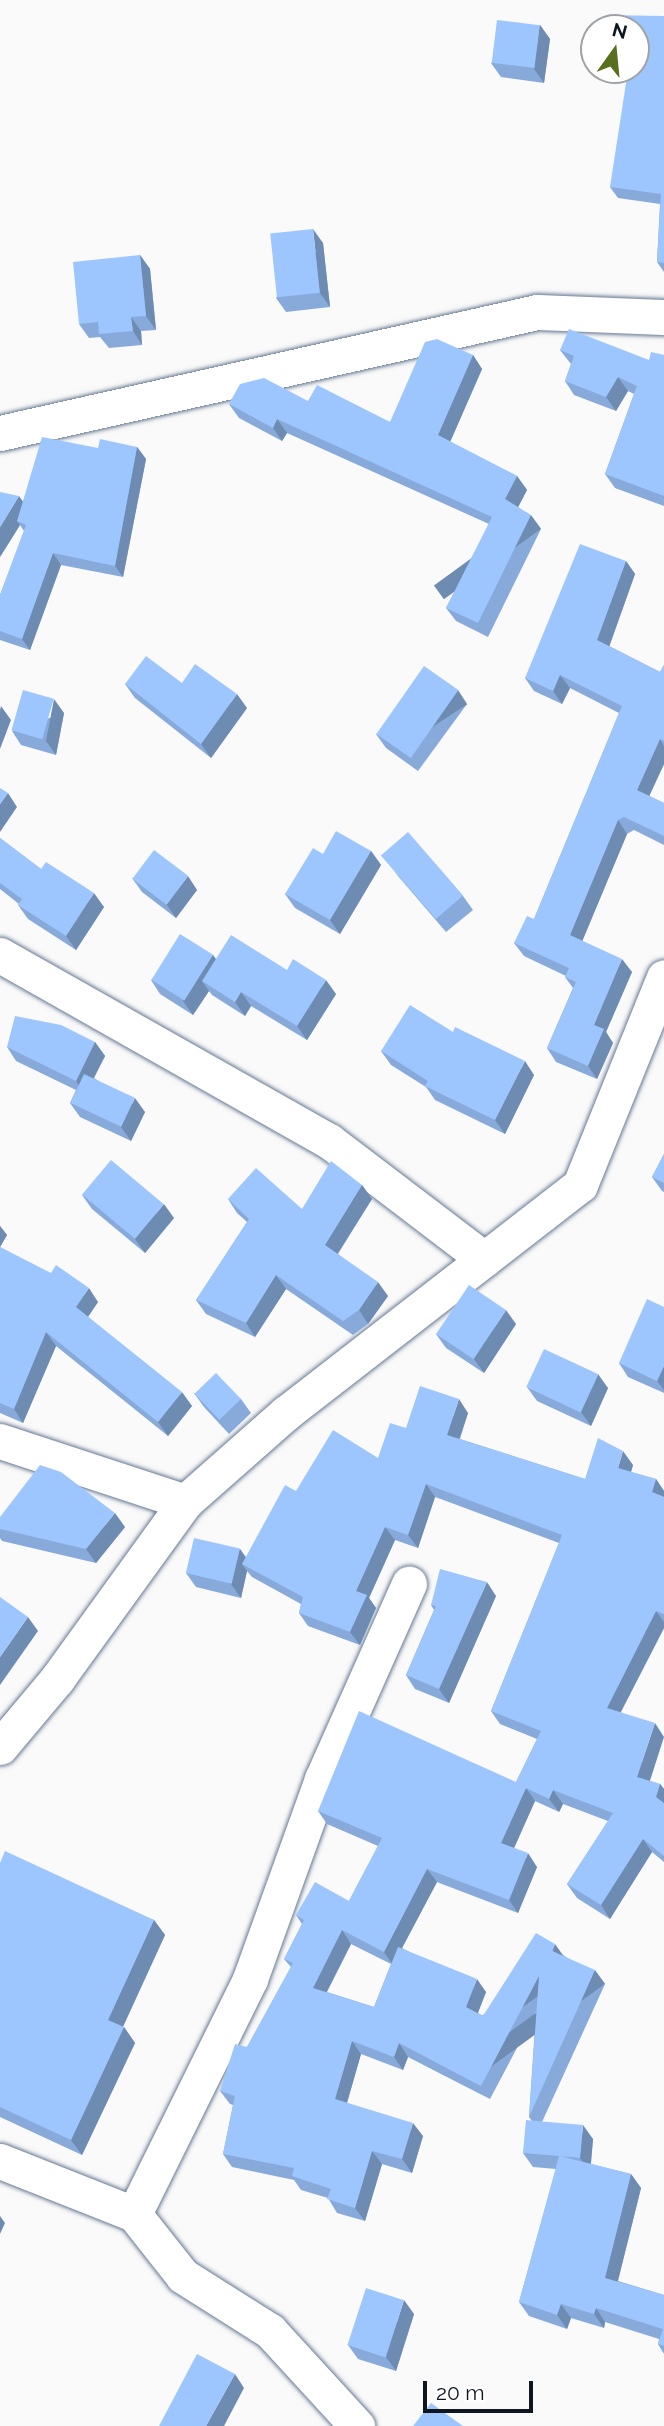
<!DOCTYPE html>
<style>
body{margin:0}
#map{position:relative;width:664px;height:2426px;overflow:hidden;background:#fafafa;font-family:Raleway,sans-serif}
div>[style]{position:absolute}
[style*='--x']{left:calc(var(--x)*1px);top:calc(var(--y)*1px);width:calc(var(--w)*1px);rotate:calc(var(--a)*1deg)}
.roads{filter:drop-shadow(0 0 2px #667994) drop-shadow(0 0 2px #667994)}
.minor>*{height:35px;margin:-17.5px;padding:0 17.5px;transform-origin:17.5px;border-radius:17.5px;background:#fff}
.wall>*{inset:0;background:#87aadb}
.shaded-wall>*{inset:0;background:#6e8bb2;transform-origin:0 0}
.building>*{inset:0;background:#9dc6ff;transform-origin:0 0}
span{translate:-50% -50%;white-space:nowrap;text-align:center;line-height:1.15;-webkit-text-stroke:7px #fff;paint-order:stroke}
.north{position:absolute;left:580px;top:14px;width:70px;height:70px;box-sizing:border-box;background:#fff;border:2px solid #9fa2a6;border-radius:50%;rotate:15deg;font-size:19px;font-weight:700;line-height:28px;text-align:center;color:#0e1620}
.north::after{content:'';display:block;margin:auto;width:24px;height:32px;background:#586f20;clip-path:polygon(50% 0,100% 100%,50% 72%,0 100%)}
.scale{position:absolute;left:423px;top:2381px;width:110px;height:32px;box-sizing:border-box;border:4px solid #0e1620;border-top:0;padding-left:9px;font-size:21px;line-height:24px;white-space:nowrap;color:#0e1620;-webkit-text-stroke:5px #fff;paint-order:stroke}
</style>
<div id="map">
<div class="roads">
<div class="minor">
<div style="--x:0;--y:433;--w:550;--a:-12.7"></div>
<div style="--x:537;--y:312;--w:127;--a:2.3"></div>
<div style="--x:0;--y:955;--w:378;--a:29.5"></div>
<div style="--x:329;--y:1141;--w:195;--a:37.3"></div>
<div style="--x:0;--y:1441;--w:195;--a:18.2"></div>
<div style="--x:0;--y:1747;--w:89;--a:-50"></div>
<div style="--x:57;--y:1679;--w:218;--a:-54.1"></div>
<div style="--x:185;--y:1502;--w:135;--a:-41.4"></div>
<div style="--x:286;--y:1413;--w:372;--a:-37.8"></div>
<div style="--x:580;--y:1185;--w:224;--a:-68"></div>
<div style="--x:0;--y:2161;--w:144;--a:21.6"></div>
<div style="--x:134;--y:2214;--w:79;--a:51.7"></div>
<div style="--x:183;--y:2276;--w:103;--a:32.3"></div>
<div style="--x:270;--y:2331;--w:129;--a:47.5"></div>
<div style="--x:134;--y:2214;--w:262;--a:-63.7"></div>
<div style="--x:250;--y:1979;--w:213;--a:-70.2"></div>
<div style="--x:322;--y:1779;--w:214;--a:-66"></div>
</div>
</div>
<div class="wall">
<div style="clip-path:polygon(664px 16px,664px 272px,657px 262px,660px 204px,618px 198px,610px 187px)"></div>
<div style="clip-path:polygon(540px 25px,550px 39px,544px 83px,501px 77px,491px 63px)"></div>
<div style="clip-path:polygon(323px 243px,330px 307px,286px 312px,276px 298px)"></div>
<div style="clip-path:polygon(140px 255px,150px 269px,156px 330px,141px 331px,142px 345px,109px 348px,100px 337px,89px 338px,79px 324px)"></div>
<div style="clip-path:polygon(560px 350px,649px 360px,664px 355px,664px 506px,615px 488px,605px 474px,634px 394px,628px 391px,616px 411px,574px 395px,565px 381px,571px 364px)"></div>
<div style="clip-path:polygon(473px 355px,482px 369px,450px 442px,517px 476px,527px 490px,518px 507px,541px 529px,488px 637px,456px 621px,446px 608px,489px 524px,287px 433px,282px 441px,239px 418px,229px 404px,308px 401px,390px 422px)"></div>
<div style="clip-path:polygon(137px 447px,146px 459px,123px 577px,61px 565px,30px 650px,0 640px,0 595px,24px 531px,20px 525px,0 557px,23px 501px,98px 448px)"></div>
<div style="clip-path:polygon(626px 561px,635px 574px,609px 646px,660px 672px,664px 665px,664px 764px,649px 796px,664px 803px,664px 845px,634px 830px,627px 834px,582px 941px,632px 972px,606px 1032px,613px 1043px,597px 1079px,556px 1062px,547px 1048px,573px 988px,565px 977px,566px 976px,524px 956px,514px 943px,534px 919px,619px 713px,570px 688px,562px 704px,534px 691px,525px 678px)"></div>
<div style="clip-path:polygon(182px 683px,247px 708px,211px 758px,135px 698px,125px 684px)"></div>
<div style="clip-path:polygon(467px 704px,418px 771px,386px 748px,376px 734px)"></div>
<div style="clip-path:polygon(64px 713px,56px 755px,21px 745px,12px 731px)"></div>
<div style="clip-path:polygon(0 838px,41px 869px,104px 907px,76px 950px,28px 919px,18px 905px,19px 904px,0 889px)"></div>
<div style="clip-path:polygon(371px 851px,381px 865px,340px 934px,295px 908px,285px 894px,323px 854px)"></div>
<div style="clip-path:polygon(388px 862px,463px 896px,473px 910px,446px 932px,398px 876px)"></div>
<div style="clip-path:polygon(132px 878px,197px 890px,176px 918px,142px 892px)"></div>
<div style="clip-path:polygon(213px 955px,216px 959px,287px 970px,336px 994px,307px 1040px,251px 1006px,245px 1016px,212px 995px,209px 991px,193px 1015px,160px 994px,151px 980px)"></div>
<div style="clip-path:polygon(453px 1032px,534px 1075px,505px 1134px,435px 1100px,426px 1087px,391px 1065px,381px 1051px)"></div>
<div style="clip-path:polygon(95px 1042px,105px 1056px,94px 1078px,145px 1112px,131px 1141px,80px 1117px,70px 1103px,76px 1090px,16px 1061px,7px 1047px)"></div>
<div style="clip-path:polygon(664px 1154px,664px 1192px,662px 1191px,652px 1177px)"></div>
<div style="clip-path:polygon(362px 1185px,372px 1199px,338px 1254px,388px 1296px,368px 1324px,353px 1335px,286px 1289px,255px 1337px,206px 1314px,196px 1300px,247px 1222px,237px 1213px,228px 1199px,302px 1209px)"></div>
<div style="clip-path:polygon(82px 1195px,174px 1218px,145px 1253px,92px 1209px)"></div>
<div style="clip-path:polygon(0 1226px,7px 1235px,0 1247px,98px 1302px,88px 1317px,192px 1406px,168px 1436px,56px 1346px,23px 1423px,0 1413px)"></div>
<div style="clip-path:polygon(664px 1307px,664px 1393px,628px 1377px,619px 1363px)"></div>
<div style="clip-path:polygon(516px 1324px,484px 1373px,446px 1348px,436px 1334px)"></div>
<div style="clip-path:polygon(527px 1387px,608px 1388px,591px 1426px,537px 1401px)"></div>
<div style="clip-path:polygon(194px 1393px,241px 1399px,251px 1413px,229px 1434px,204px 1407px)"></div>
<div style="clip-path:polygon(evenodd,468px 1413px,460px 1439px,585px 1479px,633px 1465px,631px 1472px,656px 1479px,664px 1491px,664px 1628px,621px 1712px,650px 1781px,660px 1784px,664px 1789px,664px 1862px,652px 1852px,610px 1919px,577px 1898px,567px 1884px,608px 1821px,563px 1804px,559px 1812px,535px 1801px,514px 1848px,537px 1867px,518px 1913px,437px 1882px,402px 1948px,486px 1992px,478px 2013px,483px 2016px,563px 1955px,605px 1984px,542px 2122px,593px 2139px,591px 2164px,631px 2174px,641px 2188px,618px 2281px,664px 2295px,664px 2354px,658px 2344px,659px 2339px,605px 2322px,604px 2328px,571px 2318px,567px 2329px,529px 2316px,519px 2302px,556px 2169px,533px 2167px,523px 2153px,532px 2121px,529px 2117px,536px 2012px,490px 2099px,408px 2057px,403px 2070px,361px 2054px,347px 2103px,423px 2136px,412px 2173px,382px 2164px,365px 2221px,337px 2213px,328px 2198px,301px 2190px,294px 2180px,232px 2167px,223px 2154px,233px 2105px,230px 2104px,220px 2091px,247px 2047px,291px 1967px,284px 1959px,302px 1924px,296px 1915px,349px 1901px,378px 1846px,327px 1824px,318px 1811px,516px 1782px,537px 1739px,500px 1724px,491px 1711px,559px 1543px,435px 1497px,418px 1548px,395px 1540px,369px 1598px,376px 1608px,360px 1645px,308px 1626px,299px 1613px,301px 1604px,252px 1577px,247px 1571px,241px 1598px,196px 1587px,186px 1573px,240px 1549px,246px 1557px,296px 1491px,378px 1458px,406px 1428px,468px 1413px,351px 1944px,391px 1964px,374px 2007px,327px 1992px,351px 1944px)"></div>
<div style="clip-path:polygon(0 1517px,125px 1527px,96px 1563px,2px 1541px,0 1538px)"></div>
<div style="clip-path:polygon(496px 1596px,449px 1703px,415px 1689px,406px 1675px,434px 1610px,431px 1605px)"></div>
<div style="clip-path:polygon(0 1863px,154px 1920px,165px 1935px,123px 2027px,124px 2027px,135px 2043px,82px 2155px,0 2117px)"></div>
<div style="clip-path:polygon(414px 2314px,396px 2371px,358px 2359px,348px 2345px)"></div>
</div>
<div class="shaded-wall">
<div style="clip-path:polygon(540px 25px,550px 39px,544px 83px,534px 69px)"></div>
<div style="clip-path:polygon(313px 229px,323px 243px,330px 307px,320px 293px)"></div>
<div style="clip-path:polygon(140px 255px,150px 269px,156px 330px,146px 316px)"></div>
<div style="clip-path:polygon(131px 317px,141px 331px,142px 345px,133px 331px)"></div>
<div style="clip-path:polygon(473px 355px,482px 369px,447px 449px,438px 435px)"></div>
<div style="clip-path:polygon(618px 377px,628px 391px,616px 411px,606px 397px)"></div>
<div style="clip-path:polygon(277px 419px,287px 433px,282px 441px,273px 428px)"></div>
<div style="clip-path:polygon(137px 447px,146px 459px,123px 577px,115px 566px)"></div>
<div style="clip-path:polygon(517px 476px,527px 490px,515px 513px,505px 499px)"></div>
<div style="clip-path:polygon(19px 496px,29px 510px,17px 521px,20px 525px,0 557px,0 527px)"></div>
<div style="left:531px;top:515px;width:17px;height:120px;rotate:54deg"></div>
<div style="clip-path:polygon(53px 553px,61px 565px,30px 650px,22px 639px)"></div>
<div style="clip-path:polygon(626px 561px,635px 574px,607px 653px,597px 640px)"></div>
<div style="clip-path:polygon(560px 675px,570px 688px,562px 704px,553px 691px)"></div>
<div style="left:458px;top:690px;width:17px;height:83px;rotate:57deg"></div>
<div style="clip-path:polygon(237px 694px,247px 708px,211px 758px,201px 744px)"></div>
<div style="clip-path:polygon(54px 699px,64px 713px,56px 755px,46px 741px)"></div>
<div style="clip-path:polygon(1px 706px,11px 720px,0 749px,0 710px)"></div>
<div style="clip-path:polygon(660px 739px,664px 746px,664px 764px,646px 803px,637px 790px)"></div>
<div style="clip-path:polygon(8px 793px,17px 807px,0 832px,0 804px)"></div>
<div style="clip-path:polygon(618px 820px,627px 834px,579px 949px,570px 935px)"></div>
<div style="clip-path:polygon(371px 851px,381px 865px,340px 934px,330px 920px)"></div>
<div style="clip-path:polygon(188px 876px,197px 890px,176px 918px,166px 904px)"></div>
<div style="clip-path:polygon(94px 893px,104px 907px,76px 950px,66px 936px)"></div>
<div style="clip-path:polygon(213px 955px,222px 969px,202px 981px,209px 991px,193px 1015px,183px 1001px)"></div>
<div style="clip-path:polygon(622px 959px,632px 972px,606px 1032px,613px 1043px,597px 1079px,588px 1066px,594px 1025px)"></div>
<div style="clip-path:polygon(326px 980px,336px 994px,307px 1040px,297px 1026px)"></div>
<div style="clip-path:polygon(241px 992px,251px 1006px,245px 1016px,235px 1002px)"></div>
<div style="clip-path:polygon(95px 1042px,105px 1056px,85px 1095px,76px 1081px)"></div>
<div style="clip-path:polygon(525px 1061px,534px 1075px,505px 1134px,495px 1120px)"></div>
<div style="clip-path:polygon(135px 1098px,145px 1112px,131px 1141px,121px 1127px)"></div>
<div style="clip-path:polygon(362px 1185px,372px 1199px,334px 1259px,325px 1245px)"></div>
<div style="clip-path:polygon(164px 1204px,174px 1218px,145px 1253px,135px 1239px)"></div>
<div style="clip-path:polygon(0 1226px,7px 1235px,0 1247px)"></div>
<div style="clip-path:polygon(276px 1275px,286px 1289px,255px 1337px,246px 1323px)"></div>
<div style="clip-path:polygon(378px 1282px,388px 1296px,368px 1324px,359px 1310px)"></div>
<div style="clip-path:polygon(89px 1288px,98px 1302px,85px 1321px,76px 1307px)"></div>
<div style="clip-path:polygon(506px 1310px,516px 1324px,484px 1373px,474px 1359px)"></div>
<div style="clip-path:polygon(46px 1332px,56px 1346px,23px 1423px,14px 1409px)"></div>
<div style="clip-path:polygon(664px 1366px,664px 1390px,657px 1381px)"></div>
<div style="clip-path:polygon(598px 1374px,608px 1388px,591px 1426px,581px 1412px)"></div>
<div style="clip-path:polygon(182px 1392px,192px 1406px,168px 1436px,158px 1422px)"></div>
<div style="clip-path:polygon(459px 1399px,468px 1413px,456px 1448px,447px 1435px)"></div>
<div style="clip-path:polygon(623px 1451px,633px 1465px,628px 1482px,618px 1468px)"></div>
<div style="clip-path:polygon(656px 1479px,664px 1491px,664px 1497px,652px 1492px)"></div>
<div style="clip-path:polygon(426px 1484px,435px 1497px,418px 1548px,408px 1535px)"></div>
<div style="clip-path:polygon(115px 1513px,125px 1527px,96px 1563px,86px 1549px)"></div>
<div style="clip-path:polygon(385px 1527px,395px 1540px,369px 1598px,376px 1608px,360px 1645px,350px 1632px,356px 1591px)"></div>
<div style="clip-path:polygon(240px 1549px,249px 1563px,242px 1564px,247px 1571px,241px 1598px,231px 1584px)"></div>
<div style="clip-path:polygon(487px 1582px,496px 1596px,449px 1703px,439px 1689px)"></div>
<div style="clip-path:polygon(656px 1611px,664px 1622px,664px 1628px,616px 1721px,607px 1708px)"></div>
<div style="clip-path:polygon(28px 1617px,38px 1631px,0 1685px,0 1657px)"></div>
<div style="clip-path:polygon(655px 1723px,664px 1737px,647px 1790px,637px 1777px)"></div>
<div style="clip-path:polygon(660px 1784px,664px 1789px,664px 1808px,656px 1797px)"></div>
<div style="clip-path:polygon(526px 1788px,535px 1801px,510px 1857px,501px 1843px)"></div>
<div style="clip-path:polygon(553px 1790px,563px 1804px,559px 1812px,549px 1799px)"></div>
<div style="clip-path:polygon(643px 1839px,652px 1852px,610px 1919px,601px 1905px)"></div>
<div style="clip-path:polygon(528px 1853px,537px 1867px,518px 1913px,509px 1900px)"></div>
<div style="clip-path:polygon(427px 1869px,437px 1882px,393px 1965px,384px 1952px)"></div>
<div style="clip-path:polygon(154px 1920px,165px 1935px,119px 2035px,108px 2020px)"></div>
<div style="clip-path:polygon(342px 1930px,351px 1944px,322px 2001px,313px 1988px)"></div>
<div style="clip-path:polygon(555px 1944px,565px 1958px,552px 1951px)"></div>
<div style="left:595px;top:1970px;width:17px;height:161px;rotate:54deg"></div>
<div style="left:539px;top:1976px;width:16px;height:124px;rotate:55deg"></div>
<div style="clip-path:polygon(477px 1979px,486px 1992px,475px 2020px,466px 2007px)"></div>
<div style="clip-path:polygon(124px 2027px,135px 2043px,82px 2155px,71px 2140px)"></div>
<div style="clip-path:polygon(352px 2041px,361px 2054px,344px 2113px,335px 2099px)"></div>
<div style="clip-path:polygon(399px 2043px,408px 2057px,403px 2070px,394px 2057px)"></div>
<div style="clip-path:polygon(413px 2123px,423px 2136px,412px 2173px,402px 2159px)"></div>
<div style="clip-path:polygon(583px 2125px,593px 2139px,590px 2172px,580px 2158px)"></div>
<div style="clip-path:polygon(372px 2151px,382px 2164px,365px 2221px,355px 2208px)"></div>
<div style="clip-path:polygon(631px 2174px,641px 2188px,615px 2292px,605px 2278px)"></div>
<div style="clip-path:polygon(0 2216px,5px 2223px,0 2234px)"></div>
<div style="clip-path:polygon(404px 2300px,414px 2314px,396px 2371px,386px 2357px)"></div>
<div style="clip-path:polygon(561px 2304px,571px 2318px,567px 2329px,557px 2315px)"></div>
<div style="clip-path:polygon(596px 2308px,605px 2322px,604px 2328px,594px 2314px)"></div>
<div style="clip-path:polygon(235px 2374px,244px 2388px,224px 2426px,206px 2426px)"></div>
</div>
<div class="building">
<div style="clip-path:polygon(607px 15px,664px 16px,664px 263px,657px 262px,661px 194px,610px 187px,628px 70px,636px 70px,636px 28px,606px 28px)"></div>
<div style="left:497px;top:20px;width:43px;height:43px;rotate:7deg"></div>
<div style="left:313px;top:229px;width:64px;height:43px;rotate:84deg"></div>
<div style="clip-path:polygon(140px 255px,146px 316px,131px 317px,133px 331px,99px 334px,98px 322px,79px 324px,73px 262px)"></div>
<div style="clip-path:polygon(569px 329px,649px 360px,651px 352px,664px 355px,664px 496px,605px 474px,637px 386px,618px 377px,606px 397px,565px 381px,574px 356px,560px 350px)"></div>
<div style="clip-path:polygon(437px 339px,473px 355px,438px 435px,517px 476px,505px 499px,531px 515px,478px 623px,446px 608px,492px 517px,277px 419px,273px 428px,229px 404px,240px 384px,264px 378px,308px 401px,317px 385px,390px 422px,425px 342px)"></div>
<div style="clip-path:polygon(42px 437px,98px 448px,100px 439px,137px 447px,115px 566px,53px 553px,22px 639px,0 631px,0 595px,26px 525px,17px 521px)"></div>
<div style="clip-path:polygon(0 492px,19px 496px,0 527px)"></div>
<div style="clip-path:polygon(580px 544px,626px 561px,597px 640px,660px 672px,664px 665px,664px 741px,660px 739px,637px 790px,664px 803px,664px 836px,624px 817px,618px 820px,570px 935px,622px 959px,594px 1025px,604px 1029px,588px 1066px,547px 1048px,576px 982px,565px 977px,569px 968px,514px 943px,527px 916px,534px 919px,622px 706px,560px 675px,553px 691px,525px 678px)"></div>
<div style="clip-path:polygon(146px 656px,182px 683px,195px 664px,237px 694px,201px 744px,125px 684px)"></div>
<div style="left:424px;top:666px;width:42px;height:83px;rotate:35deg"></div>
<div style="left:23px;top:690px;width:32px;height:42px;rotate:16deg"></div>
<div style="clip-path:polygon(0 788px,8px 793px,0 804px)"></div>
<div style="clip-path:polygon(336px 831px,371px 851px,330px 920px,285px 894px,313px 848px,323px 854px)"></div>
<div style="left:408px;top:832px;width:84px;height:36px;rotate:49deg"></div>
<div style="clip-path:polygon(0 838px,41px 869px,46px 862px,94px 893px,66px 936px,18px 905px,22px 899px,0 883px)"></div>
<div style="left:154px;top:850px;width:43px;height:36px;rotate:37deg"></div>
<div style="left:180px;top:934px;width:39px;height:54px;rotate:32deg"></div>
<div style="clip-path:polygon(231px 935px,287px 970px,293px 959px,326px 980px,297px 1026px,241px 992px,235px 1002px,202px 981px)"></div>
<div style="clip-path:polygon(410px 1005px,453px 1032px,455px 1027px,525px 1061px,495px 1120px,425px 1086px,428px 1081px,381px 1051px)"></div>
<div style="clip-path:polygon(15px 1016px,61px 1025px,95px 1042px,76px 1081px,7px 1047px)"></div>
<div style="left:84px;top:1074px;width:56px;height:32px;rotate:25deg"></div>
<div style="clip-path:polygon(664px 1154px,664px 1183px,652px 1177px)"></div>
<div style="left:111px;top:1160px;width:69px;height:45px;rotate:40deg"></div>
<div style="clip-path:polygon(331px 1161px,362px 1185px,325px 1245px,378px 1282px,359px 1310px,343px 1321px,276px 1275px,246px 1323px,196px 1300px,249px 1219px,228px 1199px,256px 1168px,302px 1209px)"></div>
<div style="clip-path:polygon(0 1247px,51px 1273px,56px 1265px,89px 1288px,76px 1307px,182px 1392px,158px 1422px,46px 1332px,14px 1409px,0 1403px)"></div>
<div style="left:469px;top:1285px;width:45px;height:59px;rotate:34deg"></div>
<div style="clip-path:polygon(647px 1299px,664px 1307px,664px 1366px,657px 1381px,619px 1363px)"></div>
<div style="left:544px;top:1349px;width:60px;height:42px;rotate:25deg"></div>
<div style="left:216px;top:1373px;width:36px;height:30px;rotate:46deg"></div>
<div style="clip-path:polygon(420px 1386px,459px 1399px,447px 1435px,585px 1479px,598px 1438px,623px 1451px,618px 1468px,656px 1479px,652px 1492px,664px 1497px,664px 1614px,656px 1611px,607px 1708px,655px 1723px,637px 1777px,660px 1784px,656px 1797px,664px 1803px,664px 1856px,643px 1839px,601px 1905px,567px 1884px,613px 1813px,553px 1790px,549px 1799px,526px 1788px,501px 1843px,528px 1853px,509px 1900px,427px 1869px,384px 1952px,342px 1930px,313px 1988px,374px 2007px,398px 1947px,477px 1979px,466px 2007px,483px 2016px,536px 1933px,555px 1944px,552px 1951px,595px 1970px,529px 2117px,539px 1976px,481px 2086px,399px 2043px,394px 2057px,352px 2041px,335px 2099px,413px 2123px,402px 2159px,372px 2151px,355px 2208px,327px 2199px,331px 2189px,292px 2176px,294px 2168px,223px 2154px,235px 2096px,220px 2091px,235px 2044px,247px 2047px,293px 1963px,284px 1959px,304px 1920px,296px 1915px,315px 1882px,349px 1901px,382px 1838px,318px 1811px,359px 1711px,516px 1782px,541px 1731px,491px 1711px,562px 1535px,426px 1484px,408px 1535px,385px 1527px,356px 1591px,367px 1595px,350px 1632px,299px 1613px,303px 1597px,242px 1564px,285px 1485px,296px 1491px,333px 1430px,378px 1458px,390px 1423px,406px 1428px)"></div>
<div style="clip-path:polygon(40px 1465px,61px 1472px,115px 1513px,86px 1549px,0 1529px,0 1517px)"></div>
<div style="left:194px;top:1538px;width:47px;height:36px;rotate:13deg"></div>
<div style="clip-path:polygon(440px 1569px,487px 1582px,439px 1689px,406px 1675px,436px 1606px,431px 1605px)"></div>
<div style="clip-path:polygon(0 1597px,28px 1617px,0 1657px)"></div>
<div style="clip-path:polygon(5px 1851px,154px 1920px,108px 2020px,124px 2027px,71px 2140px,0 2107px,0 1863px)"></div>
<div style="clip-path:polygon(526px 2120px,583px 2125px,580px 2158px,560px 2156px,631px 2174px,605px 2278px,664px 2295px,664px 2346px,658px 2344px,663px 2329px,596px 2308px,594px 2314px,561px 2304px,557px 2315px,519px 2302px,559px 2156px,523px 2153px)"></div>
<div style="left:366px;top:2288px;width:40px;height:60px;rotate:18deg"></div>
<div style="clip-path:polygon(197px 2354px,235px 2374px,206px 2426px,159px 2426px)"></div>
<div style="clip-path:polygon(431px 2403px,463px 2426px,413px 2426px)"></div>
</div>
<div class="north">N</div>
<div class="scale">20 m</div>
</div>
